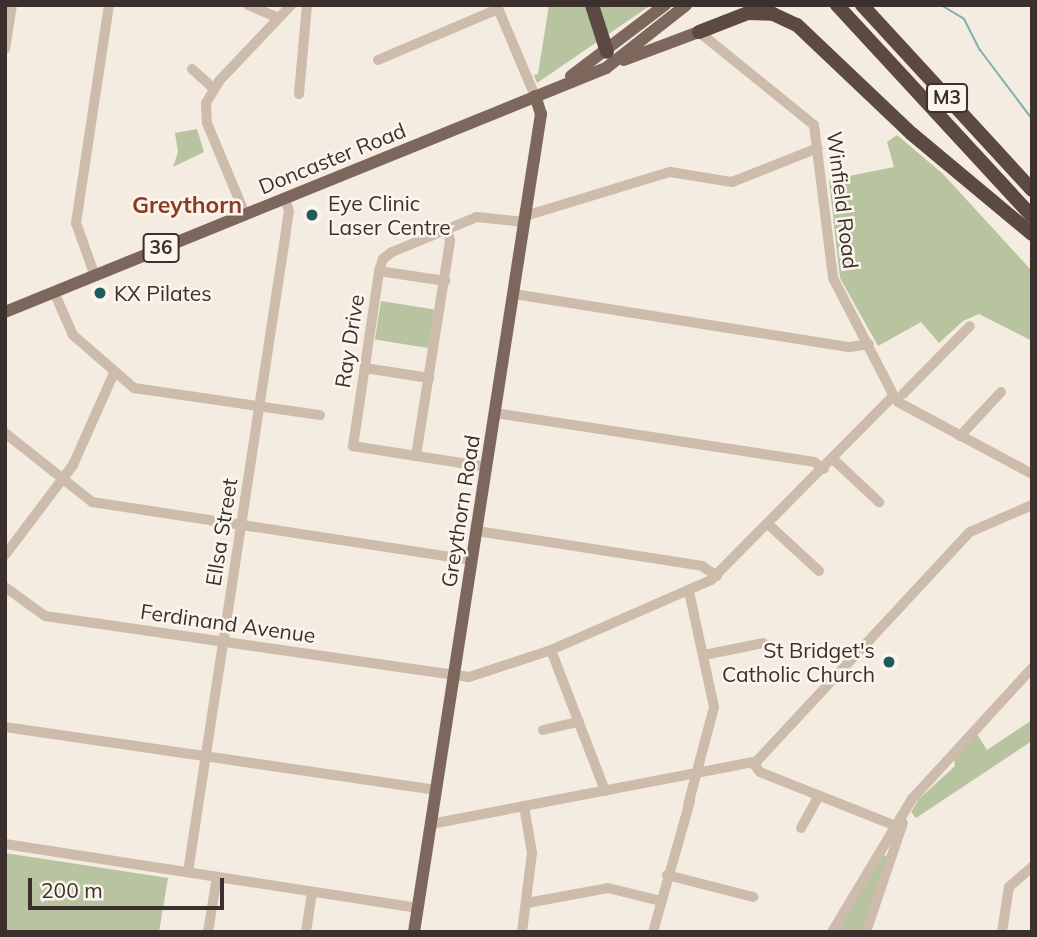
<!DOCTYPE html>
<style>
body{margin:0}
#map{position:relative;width:1037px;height:937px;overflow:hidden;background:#f4ebe1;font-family:Mulish,sans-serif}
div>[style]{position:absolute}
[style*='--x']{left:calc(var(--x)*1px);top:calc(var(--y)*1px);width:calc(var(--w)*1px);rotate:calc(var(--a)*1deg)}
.green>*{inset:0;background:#b8c4a0;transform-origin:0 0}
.stream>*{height:2px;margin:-1px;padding:0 1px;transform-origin:1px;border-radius:1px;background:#7fb0b2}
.minor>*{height:10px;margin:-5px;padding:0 5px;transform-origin:5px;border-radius:5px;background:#cdbbac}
.major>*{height:12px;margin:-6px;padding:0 6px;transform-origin:6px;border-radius:6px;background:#7d675c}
.highway>*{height:14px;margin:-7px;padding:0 7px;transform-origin:7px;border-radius:7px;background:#5c4a42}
.dots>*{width:19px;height:19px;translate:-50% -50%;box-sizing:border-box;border:4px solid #fbf5ee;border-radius:50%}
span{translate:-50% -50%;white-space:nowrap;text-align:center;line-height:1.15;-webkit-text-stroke:5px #fbf5ee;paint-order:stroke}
.shield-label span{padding:2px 5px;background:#fbf5ee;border:2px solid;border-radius:5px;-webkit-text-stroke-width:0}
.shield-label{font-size:19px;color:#3b302b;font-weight:700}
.street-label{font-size:21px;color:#3b302b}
.poi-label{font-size:21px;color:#3b302b}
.left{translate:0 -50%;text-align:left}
.right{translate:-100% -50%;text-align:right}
.neighbourhood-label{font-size:23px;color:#8c3b22;font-weight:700}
.frame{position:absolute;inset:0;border:7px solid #3b302b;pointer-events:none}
.scale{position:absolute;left:28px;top:878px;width:196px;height:32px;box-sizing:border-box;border:4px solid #3b302b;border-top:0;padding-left:9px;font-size:21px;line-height:24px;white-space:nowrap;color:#3b302b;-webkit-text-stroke:5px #fbf5ee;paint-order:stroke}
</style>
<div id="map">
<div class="green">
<div style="clip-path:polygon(549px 5px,651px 5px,537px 83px,534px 75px,538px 74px)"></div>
<div style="clip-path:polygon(197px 129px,204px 152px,173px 167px,178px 152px,175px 133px)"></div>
<div style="clip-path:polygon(897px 135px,943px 174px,1032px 271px,1032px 341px,979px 314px,963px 321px,939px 343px,921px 322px,878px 346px,840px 278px,829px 180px,894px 167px,887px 142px)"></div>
<div style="left:381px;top:301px;width:54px;height:39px;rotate:9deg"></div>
<div style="clip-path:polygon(1032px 720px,1032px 741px,916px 818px,911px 812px,919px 799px,955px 766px,954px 759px,977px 734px,987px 750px)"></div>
<div style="clip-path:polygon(5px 853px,168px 878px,159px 932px,5px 932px)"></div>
<div style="clip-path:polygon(883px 855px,888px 856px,864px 932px,834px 932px)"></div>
</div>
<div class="stream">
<div style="--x:941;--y:5;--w:27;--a:31"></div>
<div style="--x:964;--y:19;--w:35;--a:63"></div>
<div style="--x:980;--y:50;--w:86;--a:53"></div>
</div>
<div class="minor">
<div style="--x:248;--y:5;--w:33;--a:23"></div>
<div style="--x:497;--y:6;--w:98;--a:67.1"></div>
<div style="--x:699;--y:32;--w:148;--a:39"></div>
<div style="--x:814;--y:125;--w:154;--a:82.9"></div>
<div style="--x:833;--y:278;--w:131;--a:62.7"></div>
<div style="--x:5;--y:49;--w:45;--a:-81"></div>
<div style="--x:378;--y:60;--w:130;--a:-23"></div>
<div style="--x:192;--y:69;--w:28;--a:42"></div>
<div style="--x:299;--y:94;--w:89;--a:-84.9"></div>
<div style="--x:245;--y:214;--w:99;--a:-112.7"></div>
<div style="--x:207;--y:123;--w:20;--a:-93"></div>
<div style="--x:206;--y:103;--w:26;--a:-59"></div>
<div style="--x:219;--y:81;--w:105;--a:-46.5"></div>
<div style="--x:525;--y:216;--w:152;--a:-16.9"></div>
<div style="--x:670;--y:172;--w:63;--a:9.2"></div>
<div style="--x:732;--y:182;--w:92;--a:-21.6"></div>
<div style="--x:379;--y:271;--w:67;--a:8.6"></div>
<div style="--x:95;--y:276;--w:56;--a:-109.7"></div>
<div style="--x:76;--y:223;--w:220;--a:-81.4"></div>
<div style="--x:54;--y:292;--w:47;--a:66.2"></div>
<div style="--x:73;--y:335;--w:81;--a:41"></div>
<div style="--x:134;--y:388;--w:188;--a:8.3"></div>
<div style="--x:514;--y:294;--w:340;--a:9"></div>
<div style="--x:850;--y:347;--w:19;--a:-9"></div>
<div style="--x:365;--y:368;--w:65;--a:8.9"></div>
<div style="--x:903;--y:394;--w:95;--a:-45.4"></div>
<div style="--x:898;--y:402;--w:152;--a:28.2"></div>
<div style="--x:495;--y:413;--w:323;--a:8.7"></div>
<div style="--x:814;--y:462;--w:12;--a:35"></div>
<div style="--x:5;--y:433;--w:111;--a:38.4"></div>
<div style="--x:92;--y:502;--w:384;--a:8.7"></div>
<div style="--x:960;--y:436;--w:60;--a:-47"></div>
<div style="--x:416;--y:456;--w:218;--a:-81"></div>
<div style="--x:450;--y:241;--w:12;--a:-104"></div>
<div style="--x:834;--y:460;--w:62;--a:43"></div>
<div style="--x:487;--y:467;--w:136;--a:-171.1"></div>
<div style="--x:353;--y:446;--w:177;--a:-81.5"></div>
<div style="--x:379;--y:271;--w:13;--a:-72"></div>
<div style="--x:383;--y:259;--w:11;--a:-38"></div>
<div style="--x:392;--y:252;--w:92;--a:-22.4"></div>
<div style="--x:477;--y:217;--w:48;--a:5.9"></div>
<div style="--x:769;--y:525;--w:68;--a:42.6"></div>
<div style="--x:477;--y:531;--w:228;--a:8.8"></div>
<div style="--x:702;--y:566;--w:18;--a:34"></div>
<div style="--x:5;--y:555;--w:113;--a:-52.9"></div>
<div style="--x:73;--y:465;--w:101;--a:-66"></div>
<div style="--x:5;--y:587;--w:49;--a:35.9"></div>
<div style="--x:45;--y:616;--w:428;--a:8.2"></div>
<div style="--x:469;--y:677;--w:86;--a:-18.2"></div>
<div style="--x:551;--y:650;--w:175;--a:-23.6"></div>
<div style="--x:711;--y:580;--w:259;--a:-45.3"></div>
<div style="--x:551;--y:650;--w:151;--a:69"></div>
<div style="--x:704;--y:655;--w:60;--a:-11.5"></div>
<div style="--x:5;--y:727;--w:436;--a:8.3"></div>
<div style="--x:543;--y:730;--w:37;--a:-13"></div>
<div style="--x:753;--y:763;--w:11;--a:52"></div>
<div style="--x:760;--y:772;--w:152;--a:21.7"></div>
<div style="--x:688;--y:805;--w:101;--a:-75.1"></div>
<div style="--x:714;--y:707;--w:119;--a:-102.2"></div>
<div style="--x:431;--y:824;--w:332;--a:-10.9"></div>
<div style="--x:757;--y:761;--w:313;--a:-47.1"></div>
<div style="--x:970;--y:532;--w:68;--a:-23.5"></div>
<div style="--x:801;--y:828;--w:37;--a:-61"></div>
<div style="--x:5;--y:844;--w:418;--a:8.8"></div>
<div style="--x:188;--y:872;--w:641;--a:-81.3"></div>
<div style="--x:285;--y:238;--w:27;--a:-82"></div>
<div style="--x:289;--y:211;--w:14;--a:-107"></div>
<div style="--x:667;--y:875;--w:89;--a:14.3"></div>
<div style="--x:527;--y:903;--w:82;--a:-10.5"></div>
<div style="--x:608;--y:888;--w:55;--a:13.8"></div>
<div style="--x:208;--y:932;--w:56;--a:-80.7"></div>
<div style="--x:306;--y:932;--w:40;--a:-81.5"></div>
<div style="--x:522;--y:932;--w:80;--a:-82.8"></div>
<div style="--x:532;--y:853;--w:48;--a:-99.7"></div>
<div style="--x:653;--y:932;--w:136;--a:-74.2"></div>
<div style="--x:832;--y:932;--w:155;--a:-59"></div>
<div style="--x:912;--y:799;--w:178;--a:-47.5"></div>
<div style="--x:866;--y:932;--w:115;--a:-71.3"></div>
<div style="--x:1002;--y:932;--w:46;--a:-81.2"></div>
<div style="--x:1009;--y:887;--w:30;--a:-41"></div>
</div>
<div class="major">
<div style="--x:624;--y:60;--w:80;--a:-20.5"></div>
<div style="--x:571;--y:76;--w:118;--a:-37.1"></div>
<div style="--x:5;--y:312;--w:649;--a:-22.1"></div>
<div style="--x:606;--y:68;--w:102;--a:-38.2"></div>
<div style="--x:414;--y:932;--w:782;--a:-81.18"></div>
<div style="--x:534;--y:159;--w:46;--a:-81.2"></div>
<div style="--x:541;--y:114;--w:19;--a:-108"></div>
</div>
<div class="highway">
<div style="--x:592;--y:5;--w:49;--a:72.3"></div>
<div style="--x:837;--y:5;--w:287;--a:47.3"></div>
<div style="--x:862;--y:5;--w:251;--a:47.4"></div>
<div style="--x:699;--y:32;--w:53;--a:-21.2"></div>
<div style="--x:748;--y:13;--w:25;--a:2"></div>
<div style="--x:773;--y:14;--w:26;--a:25"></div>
<div style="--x:797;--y:25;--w:158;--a:43.5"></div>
<div style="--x:912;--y:134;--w:156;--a:39.8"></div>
</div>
<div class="dots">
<div style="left:312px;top:215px;background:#1f5a5e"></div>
<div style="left:100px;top:293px;background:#1f5a5e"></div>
<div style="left:889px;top:662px;background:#1f5a5e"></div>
</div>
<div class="shield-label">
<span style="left:947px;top:98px">M3</span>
<span style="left:161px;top:248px">36</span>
</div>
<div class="street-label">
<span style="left:332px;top:158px;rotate:-22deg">Doncaster Road</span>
<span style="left:843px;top:200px;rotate:83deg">Winfield Road</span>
<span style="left:349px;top:341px;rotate:-81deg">Ray Drive</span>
<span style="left:460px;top:511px;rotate:-81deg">Greythorn Road</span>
<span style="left:221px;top:532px;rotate:-81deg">Ellsa Street</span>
<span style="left:228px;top:623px;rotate:8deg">Ferdinand Avenue</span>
</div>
<div class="poi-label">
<span class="left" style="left:328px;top:215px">Eye Clinic<br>Laser Centre</span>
<span class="left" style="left:114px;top:293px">KX Pilates</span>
<span class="right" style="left:875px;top:662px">St Bridget's<br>Catholic Church</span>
</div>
<div class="neighbourhood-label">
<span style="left:187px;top:205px">Greythorn</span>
</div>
<div class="frame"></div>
<div class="scale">200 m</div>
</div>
